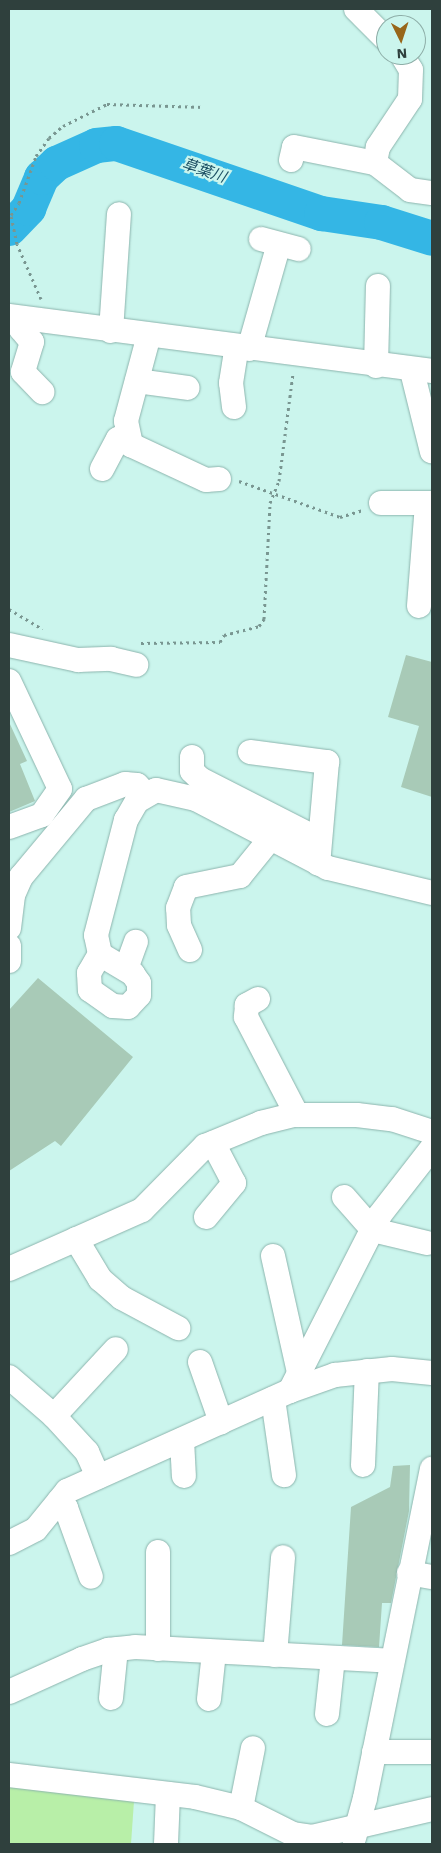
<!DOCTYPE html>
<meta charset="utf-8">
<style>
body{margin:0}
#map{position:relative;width:441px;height:1853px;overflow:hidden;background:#cbf5ed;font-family:"Work Sans","Noto Sans JP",sans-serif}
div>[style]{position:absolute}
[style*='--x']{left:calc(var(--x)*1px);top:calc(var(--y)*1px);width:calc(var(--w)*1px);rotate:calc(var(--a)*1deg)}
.green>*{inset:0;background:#b8efa8}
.river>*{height:35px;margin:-17.5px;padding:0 17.5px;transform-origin:17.5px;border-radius:17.5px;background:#34b6e5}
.building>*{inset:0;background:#a8cab7}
.path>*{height:3px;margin-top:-1.5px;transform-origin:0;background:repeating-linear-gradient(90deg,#799691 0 2.5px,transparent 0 6.5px)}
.roads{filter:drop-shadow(0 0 1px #8cb4ad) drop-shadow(0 0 1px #8cb4ad)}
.street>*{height:24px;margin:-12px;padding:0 12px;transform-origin:12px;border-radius:12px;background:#fff}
span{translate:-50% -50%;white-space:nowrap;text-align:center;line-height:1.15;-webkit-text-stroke:4.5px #cbf5ed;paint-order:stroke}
.water-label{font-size:15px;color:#1d5064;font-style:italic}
.frame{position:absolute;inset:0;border:10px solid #2f403d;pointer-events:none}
.north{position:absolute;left:376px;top:15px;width:50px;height:50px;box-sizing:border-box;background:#cbf5ed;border:1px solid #8dada7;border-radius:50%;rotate:176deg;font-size:14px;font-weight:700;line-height:20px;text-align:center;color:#2f403d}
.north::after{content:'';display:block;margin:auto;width:18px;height:22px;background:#98661a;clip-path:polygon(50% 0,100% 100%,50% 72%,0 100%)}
</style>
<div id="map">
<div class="green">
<div style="clip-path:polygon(9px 1783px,134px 1801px,131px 1844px,9px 1844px)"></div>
</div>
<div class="river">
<div style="--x:9;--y:228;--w:28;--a:-46"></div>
<div style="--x:28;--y:208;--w:34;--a:-67"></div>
<div style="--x:41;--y:177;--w:21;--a:-43"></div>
<div style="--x:56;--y:163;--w:44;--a:-24.2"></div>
<div style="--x:96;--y:145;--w:20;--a:-6"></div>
<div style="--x:116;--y:143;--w:217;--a:18.9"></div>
<div style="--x:321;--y:213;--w:61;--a:8.5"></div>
<div style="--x:381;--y:222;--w:53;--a:17.4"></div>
</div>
<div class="building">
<div style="clip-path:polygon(406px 655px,432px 662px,432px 797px,401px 787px,419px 726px,388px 717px)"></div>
<div style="clip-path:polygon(9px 722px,27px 761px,20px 764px,35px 801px,9px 812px)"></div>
<div style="clip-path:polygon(38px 978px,133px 1057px,61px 1146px,55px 1141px,9px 1171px,9px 1010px)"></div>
<div style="clip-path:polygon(410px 1465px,409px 1511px,391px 1603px,382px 1603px,379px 1647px,342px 1645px,351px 1507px,390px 1487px,393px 1466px)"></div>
</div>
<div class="path">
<div style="--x:41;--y:299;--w:60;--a:-113.6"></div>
<div style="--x:17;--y:244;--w:30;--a:-102"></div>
<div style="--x:11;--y:215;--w:14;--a:-56"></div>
<div style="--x:19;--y:203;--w:50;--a:-70.1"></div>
<div style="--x:36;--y:156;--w:22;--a:-54"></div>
<div style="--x:49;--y:138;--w:18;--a:-41"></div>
<div style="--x:63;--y:126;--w:49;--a:-26.6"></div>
<div style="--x:107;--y:104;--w:97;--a:1.8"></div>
<div style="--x:239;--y:481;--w:107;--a:19.6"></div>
<div style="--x:340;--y:517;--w:24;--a:-17"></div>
<div style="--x:9;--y:609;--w:39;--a:31"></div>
<div style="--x:141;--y:643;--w:79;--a:-0.7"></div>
<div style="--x:220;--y:642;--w:8;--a:-60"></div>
<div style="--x:224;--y:635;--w:36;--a:-14"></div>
<div style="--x:259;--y:626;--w:9;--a:-54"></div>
<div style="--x:264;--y:619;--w:116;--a:-87"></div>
<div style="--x:270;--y:503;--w:24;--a:-68"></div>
<div style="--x:279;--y:481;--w:109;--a:-82.6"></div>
</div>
<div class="roads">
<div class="street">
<div style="--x:356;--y:9;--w:42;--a:45"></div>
<div style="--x:402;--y:55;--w:17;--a:59"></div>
<div style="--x:411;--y:70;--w:29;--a:92"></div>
<div style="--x:410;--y:99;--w:58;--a:123.7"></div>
<div style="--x:378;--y:147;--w:16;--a:101"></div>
<div style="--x:375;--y:163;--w:44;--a:37.6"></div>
<div style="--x:410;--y:190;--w:22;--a:8"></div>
<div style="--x:291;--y:160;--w:13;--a:-77"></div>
<div style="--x:294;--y:147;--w:83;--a:11.2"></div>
<div style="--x:261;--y:239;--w:39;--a:15"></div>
<div style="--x:9;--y:316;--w:427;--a:7.4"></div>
<div style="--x:22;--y:318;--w:11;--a:95"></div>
<div style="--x:21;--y:329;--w:17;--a:50"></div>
<div style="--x:32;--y:342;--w:31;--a:107"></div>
<div style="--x:23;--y:372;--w:28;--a:46"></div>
<div style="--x:111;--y:331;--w:117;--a:-86.1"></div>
<div style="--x:149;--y:335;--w:89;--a:105"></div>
<div style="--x:126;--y:421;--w:25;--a:78"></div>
<div style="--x:131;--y:445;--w:83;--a:25"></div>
<div style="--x:206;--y:480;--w:13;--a:-4"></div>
<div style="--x:249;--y:349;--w:109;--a:-74.1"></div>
<div style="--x:376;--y:366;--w:80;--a:-88.6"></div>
<div style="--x:412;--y:371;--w:83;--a:76.1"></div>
<div style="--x:137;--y:381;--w:51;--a:7.8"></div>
<div style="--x:234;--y:407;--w:24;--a:-97"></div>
<div style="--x:231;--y:383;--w:36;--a:-81"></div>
<div style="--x:102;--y:469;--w:34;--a:-62"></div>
<div style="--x:118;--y:439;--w:10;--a:-24"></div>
<div style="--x:381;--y:503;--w:51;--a:0"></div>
<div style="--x:419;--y:606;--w:101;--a:-85.5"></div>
<div style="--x:9;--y:645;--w:71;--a:12.3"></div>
<div style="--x:78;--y:660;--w:33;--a:-2"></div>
<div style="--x:111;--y:659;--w:26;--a:13"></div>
<div style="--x:9;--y:681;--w:119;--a:64.7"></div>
<div style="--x:60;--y:789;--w:32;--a:125"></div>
<div style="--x:42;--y:815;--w:35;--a:160"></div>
<div style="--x:250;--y:752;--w:78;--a:7.4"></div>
<div style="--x:327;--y:762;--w:102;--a:95"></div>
<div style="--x:192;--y:757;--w:14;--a:90"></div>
<div style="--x:192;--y:771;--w:11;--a:45"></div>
<div style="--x:200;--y:779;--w:132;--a:27"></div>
<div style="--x:9;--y:928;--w:33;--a:-83"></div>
<div style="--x:13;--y:895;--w:20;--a:-66"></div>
<div style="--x:21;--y:877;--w:102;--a:-50.2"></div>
<div style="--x:86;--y:799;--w:42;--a:-21"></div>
<div style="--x:125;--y:784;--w:12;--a:5"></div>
<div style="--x:137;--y:785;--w:13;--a:45"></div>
<div style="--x:9;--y:946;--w:15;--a:90"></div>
<div style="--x:190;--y:950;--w:27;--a:-114"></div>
<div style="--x:179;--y:925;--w:17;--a:-93"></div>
<div style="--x:178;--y:908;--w:22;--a:-69"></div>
<div style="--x:186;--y:887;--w:55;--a:-11.5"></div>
<div style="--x:240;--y:876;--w:48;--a:-51"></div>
<div style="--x:100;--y:954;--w:22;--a:120"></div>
<div style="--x:89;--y:973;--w:17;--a:87"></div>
<div style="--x:90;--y:990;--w:28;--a:35"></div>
<div style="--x:113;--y:1006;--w:15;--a:4"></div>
<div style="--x:128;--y:1007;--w:16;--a:-47"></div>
<div style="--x:139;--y:995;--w:12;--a:-90"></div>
<div style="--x:139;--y:983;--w:11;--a:-124"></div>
<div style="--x:133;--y:974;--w:39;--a:-149"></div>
<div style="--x:100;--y:954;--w:19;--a:-102"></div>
<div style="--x:96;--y:935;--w:119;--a:-75.4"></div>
<div style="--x:126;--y:820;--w:22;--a:-60"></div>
<div style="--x:137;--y:801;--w:22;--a:-30"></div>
<div style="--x:156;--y:790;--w:41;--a:12.7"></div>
<div style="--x:196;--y:799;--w:149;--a:27.6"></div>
<div style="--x:328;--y:868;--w:107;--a:13.5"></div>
<div style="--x:126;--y:969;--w:29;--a:-70"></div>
<div style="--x:258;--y:999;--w:13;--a:151"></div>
<div style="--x:247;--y:1005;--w:12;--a:95"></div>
<div style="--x:246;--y:1017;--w:110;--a:62.5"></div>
<div style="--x:344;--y:1197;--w:44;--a:48.7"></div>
<div style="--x:373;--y:1230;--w:56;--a:13.5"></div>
<div style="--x:206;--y:1217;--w:44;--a:-50.5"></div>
<div style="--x:234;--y:1183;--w:45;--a:-117.7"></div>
<div style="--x:76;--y:1239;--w:47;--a:59"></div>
<div style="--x:100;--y:1279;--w:29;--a:41"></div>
<div style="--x:122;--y:1298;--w:64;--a:28.2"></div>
<div style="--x:273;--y:1256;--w:119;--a:77.4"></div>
<div style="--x:9;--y:1269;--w:145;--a:-23.9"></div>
<div style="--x:142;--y:1210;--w:90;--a:-45.5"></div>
<div style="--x:205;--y:1146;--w:61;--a:-22.3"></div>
<div style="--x:261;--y:1123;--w:32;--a:-14"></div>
<div style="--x:292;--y:1115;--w:65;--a:0"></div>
<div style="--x:357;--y:1115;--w:35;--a:7"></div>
<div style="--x:392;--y:1119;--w:42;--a:18"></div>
<div style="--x:200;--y:1362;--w:64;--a:70.7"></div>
<div style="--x:9;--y:1377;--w:60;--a:40.9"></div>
<div style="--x:54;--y:1416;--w:49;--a:47.5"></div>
<div style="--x:87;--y:1452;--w:27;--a:66"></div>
<div style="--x:290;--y:1391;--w:196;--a:-63"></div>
<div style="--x:379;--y:1216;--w:86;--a:-52.1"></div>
<div style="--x:273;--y:1399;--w:77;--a:81.8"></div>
<div style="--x:54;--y:1416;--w:91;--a:-47.2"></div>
<div style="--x:182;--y:1440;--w:36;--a:87"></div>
<div style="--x:363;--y:1465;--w:94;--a:-87.6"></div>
<div style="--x:59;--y:1501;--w:10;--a:45"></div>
<div style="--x:66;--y:1508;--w:73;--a:70.1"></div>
<div style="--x:9;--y:1543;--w:30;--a:-27"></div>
<div style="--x:36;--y:1529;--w:49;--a:-50.8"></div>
<div style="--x:67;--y:1491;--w:244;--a:-24.2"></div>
<div style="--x:290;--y:1391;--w:48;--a:-19.6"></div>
<div style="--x:335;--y:1375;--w:57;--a:-6"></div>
<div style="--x:392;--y:1369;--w:40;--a:5.7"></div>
<div style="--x:409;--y:1573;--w:23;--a:10"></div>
<div style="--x:158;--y:1649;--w:97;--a:-90"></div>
<div style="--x:275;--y:1655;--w:98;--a:-85.3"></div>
<div style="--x:9;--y:1692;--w:80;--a:-24.3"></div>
<div style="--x:82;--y:1659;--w:28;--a:-19"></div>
<div style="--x:108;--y:1650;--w:27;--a:-6"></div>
<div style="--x:135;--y:1647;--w:256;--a:3.1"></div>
<div style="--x:111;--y:1698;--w:49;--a:-84.2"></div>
<div style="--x:209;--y:1699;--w:47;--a:-83.9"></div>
<div style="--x:327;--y:1714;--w:56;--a:-83.9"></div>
<div style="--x:374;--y:1752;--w:58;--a:0"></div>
<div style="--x:9;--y:1775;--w:187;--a:6.7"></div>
<div style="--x:195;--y:1797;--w:47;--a:13.4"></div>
<div style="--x:241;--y:1808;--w:58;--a:26.6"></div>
<div style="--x:293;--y:1834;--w:19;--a:9"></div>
<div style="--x:312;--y:1837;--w:123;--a:-13.1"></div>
<div style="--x:241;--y:1808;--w:61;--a:-78.7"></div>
<div style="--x:354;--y:1838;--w:41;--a:-74.6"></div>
<div style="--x:365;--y:1798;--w:336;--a:-78.5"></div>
<div style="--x:166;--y:1844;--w:50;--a:-87.7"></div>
</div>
</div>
<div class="water-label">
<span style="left:204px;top:171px;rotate:19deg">草葉川</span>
</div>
<div class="frame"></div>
<div class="north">N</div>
</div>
